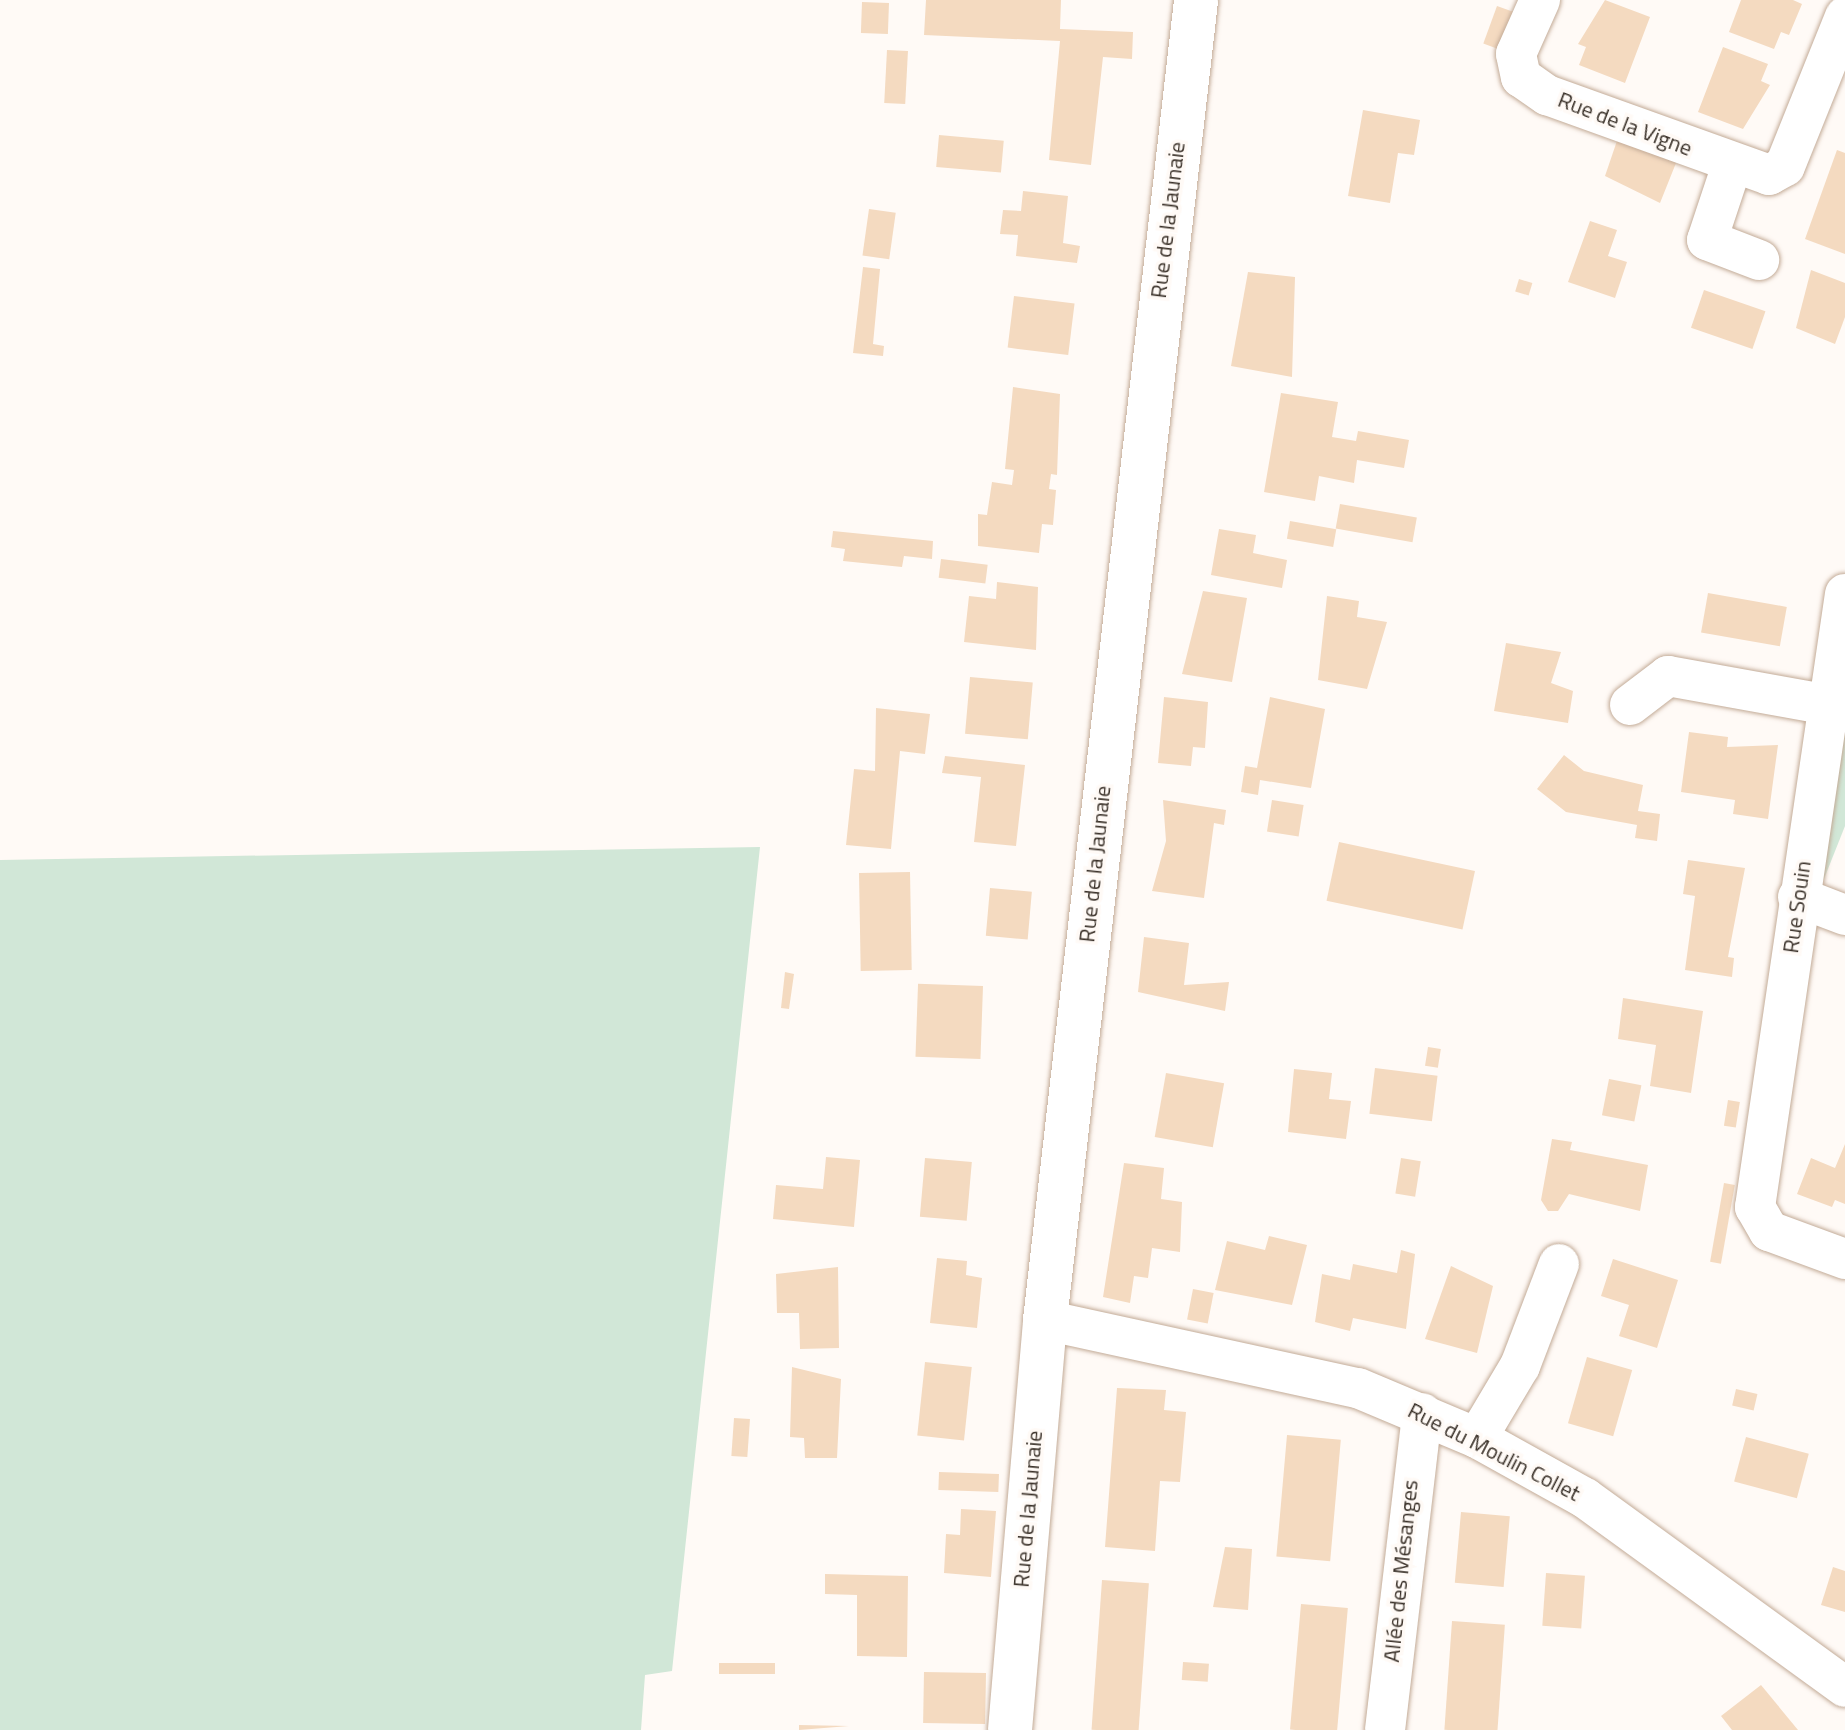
<!DOCTYPE html>
<meta charset="utf-8">
<style>
body{margin:0}
#map{position:relative;width:1845px;height:1730px;overflow:hidden;background:#fffaf6;font-family:"Titillium Web",sans-serif}
div>[style]{position:absolute}
[style*='--x']{left:calc(var(--x)*1px);top:calc(var(--y)*1px);width:calc(var(--w)*1px);rotate:calc(var(--a)*1deg)}
.green>*{inset:0;background:#d1e7d7}
.building>*{inset:0;background:#f4dac0;transform-origin:0 0}
.roads{filter:drop-shadow(0 0 2px #c3ab97) drop-shadow(0 0 2px #c3ab97)}
.minor>*{height:40px;margin:-20px;padding:0 20px;transform-origin:20px;border-radius:20px;background:#fff}
.secondary>*{height:44px;margin:-22px;padding:0 22px;transform-origin:22px;border-radius:22px;background:#fff}
span{translate:-50% -50%;white-space:nowrap;text-align:center;line-height:1.15;-webkit-text-stroke:7px #fffaf6;paint-order:stroke}
.street-label{font-size:22px;color:#3a3129}
</style>
<div id="map">
<div class="green">
<div style="clip-path:polygon(1845px 727px,1845px 826px,1822px 884px)"></div>
<div style="clip-path:polygon(760px 847px,672px 1671px,645px 1675px,641px 1730px,0 1730px,0 860px)"></div>
</div>
<div class="building">
<div style="clip-path:polygon(926px 0,1061px 0,1060px 29px,1133px 32px,1132px 59px,1103px 57px,1091px 165px,1049px 160px,1060px 41px,924px 35px)"></div>
<div style="clip-path:polygon(1605px 0,1650px 17px,1625px 83px,1579px 65px,1586px 47px,1578px 44px)"></div>
<div style="clip-path:polygon(1741px 0,1793px 0,1802px 4px,1789px 35px,1781px 32px,1774px 49px,1729px 32px)"></div>
<div style="left:862px;top:2px;width:27px;height:31px;rotate:2deg"></div>
<div style="left:1497px;top:6px;width:20px;height:40px;rotate:20deg"></div>
<div style="clip-path:polygon(1723px 47px,1768px 64px,1761px 81px,1770px 85px,1743px 129px,1698px 112px)"></div>
<div style="left:887px;top:50px;width:21px;height:53px;rotate:3deg"></div>
<div style="clip-path:polygon(1363px 110px,1420px 120px,1414px 155px,1398px 153px,1390px 203px,1348px 196px)"></div>
<div style="clip-path:polygon(1620px 132px,1680px 153px,1660px 203px,1605px 176px)"></div>
<div style="left:939px;top:135px;width:65px;height:32px;rotate:5deg"></div>
<div style="clip-path:polygon(1837px 150px,1845px 153px,1845px 254px,1805px 239px)"></div>
<div style="clip-path:polygon(1023px 191px,1068px 196px,1063px 243px,1080px 246px,1077px 263px,1016px 256px,1018px 235px,1000px 234px,1003px 210px,1021px 211px)"></div>
<div style="left:869px;top:209px;width:27px;height:47px;rotate:8deg"></div>
<div style="clip-path:polygon(1590px 221px,1617px 230px,1608px 256px,1627px 262px,1615px 298px,1568px 282px)"></div>
<div style="clip-path:polygon(863px 267px,880px 269px,873px 344px,884px 346px,883px 356px,853px 353px)"></div>
<div style="clip-path:polygon(1811px 270px,1845px 283px,1845px 317px,1835px 344px,1796px 328px)"></div>
<div style="clip-path:polygon(1248px 272px,1295px 277px,1292px 377px,1231px 366px)"></div>
<div style="left:1519px;top:279px;width:14px;height:13px;rotate:17deg"></div>
<div style="left:1704px;top:290px;width:65px;height:40px;rotate:19deg"></div>
<div style="left:1014px;top:296px;width:61px;height:52px;rotate:7deg"></div>
<div style="clip-path:polygon(1013px 387px,1060px 394px,1057px 475px,1051px 474px,1049px 489px,1056px 490px,1053px 525px,1042px 524px,1039px 553px,978px 546px,978px 514px,987px 515px,992px 482px,1012px 485px,1014px 470px,1005px 469px)"></div>
<div style="clip-path:polygon(1281px 393px,1338px 402px,1332px 437px,1356px 441px,1358px 431px,1409px 440px,1404px 468px,1357px 460px,1354px 483px,1319px 476px,1315px 501px,1264px 492px)"></div>
<div style="left:1340px;top:504px;width:78px;height:25px;rotate:10deg"></div>
<div style="left:1290px;top:521px;width:47px;height:18px;rotate:10deg"></div>
<div style="clip-path:polygon(1219px 529px,1256px 535px,1253px 553px,1287px 560px,1282px 588px,1211px 575px)"></div>
<div style="clip-path:polygon(833px 531px,933px 541px,932px 559px,904px 556px,902px 567px,843px 561px,845px 549px,831px 547px)"></div>
<div style="left:941px;top:559px;width:47px;height:19px;rotate:7deg"></div>
<div style="clip-path:polygon(997px 582px,1038px 587px,1036px 650px,964px 642px,969px 596px,996px 599px)"></div>
<div style="clip-path:polygon(1203px 591px,1247px 598px,1232px 682px,1182px 674px)"></div>
<div style="left:1708px;top:593px;width:80px;height:40px;rotate:10deg"></div>
<div style="clip-path:polygon(1327px 596px,1359px 601px,1357px 617px,1387px 622px,1367px 689px,1318px 680px)"></div>
<div style="clip-path:polygon(1506px 643px,1561px 652px,1551px 683px,1573px 691px,1568px 723px,1494px 711px)"></div>
<div style="left:970px;top:677px;width:63px;height:57px;rotate:5deg"></div>
<div style="clip-path:polygon(1164px 697px,1208px 702px,1205px 748px,1193px 747px,1191px 766px,1158px 763px)"></div>
<div style="clip-path:polygon(1270px 697px,1325px 709px,1311px 788px,1260px 780px,1258px 795px,1241px 792px,1245px 766px,1257px 768px)"></div>
<div style="clip-path:polygon(876px 708px,930px 714px,925px 754px,900px 751px,891px 849px,846px 845px,854px 769px,875px 771px)"></div>
<div style="clip-path:polygon(1689px 732px,1728px 737px,1727px 747px,1778px 745px,1768px 819px,1733px 814px,1735px 800px,1681px 792px)"></div>
<div style="clip-path:polygon(1564px 755px,1584px 771px,1643px 785px,1638px 811px,1660px 814px,1657px 841px,1635px 838px,1637px 825px,1566px 812px,1537px 789px)"></div>
<div style="clip-path:polygon(945px 756px,1025px 765px,1016px 846px,974px 842px,981px 777px,942px 773px)"></div>
<div style="clip-path:polygon(1163px 800px,1226px 810px,1224px 825px,1214px 823px,1204px 898px,1152px 891px,1166px 841px)"></div>
<div style="left:1272px;top:800px;width:32px;height:32px;rotate:9deg"></div>
<div style="left:1339px;top:842px;width:139px;height:60px;rotate:12deg"></div>
<div style="clip-path:polygon(1688px 860px,1745px 868px,1728px 957px,1734px 958px,1732px 977px,1685px 970px,1695px 896px,1683px 894px)"></div>
<div style="left:910px;top:872px;width:98px;height:51px;rotate:89deg"></div>
<div style="left:990px;top:888px;width:42px;height:48px;rotate:5deg"></div>
<div style="clip-path:polygon(1144px 937px,1189px 943px,1184px 985px,1229px 982px,1225px 1011px,1138px 992px)"></div>
<div style="clip-path:polygon(785px 972px,794px 974px,789px 1009px,781px 1008px)"></div>
<div style="left:983px;top:986px;width:73px;height:65px;rotate:92deg"></div>
<div style="clip-path:polygon(1623px 998px,1703px 1011px,1691px 1093px,1650px 1086px,1656px 1045px,1618px 1039px)"></div>
<div style="left:1428px;top:1047px;width:13px;height:19px;rotate:9deg"></div>
<div style="left:1375px;top:1068px;width:63px;height:46px;rotate:7deg"></div>
<div style="clip-path:polygon(1294px 1069px,1332px 1073px,1329px 1099px,1351px 1101px,1346px 1139px,1288px 1132px)"></div>
<div style="left:1166px;top:1073px;width:59px;height:65px;rotate:10deg"></div>
<div style="left:1609px;top:1079px;width:33px;height:37px;rotate:11deg"></div>
<div style="left:1728px;top:1100px;width:12px;height:26px;rotate:9deg"></div>
<div style="clip-path:polygon(1552px 1139px,1572px 1142px,1570px 1150px,1648px 1165px,1640px 1211px,1569px 1194px,1558px 1211px,1548px 1211px,1541px 1200px)"></div>
<div style="clip-path:polygon(1845px 1144px,1845px 1204px,1835px 1200px,1832px 1207px,1797px 1194px,1811px 1158px,1835px 1168px)"></div>
<div style="clip-path:polygon(826px 1157px,860px 1160px,854px 1227px,773px 1219px,776px 1185px,823px 1189px)"></div>
<div style="left:925px;top:1158px;width:47px;height:59px;rotate:5deg"></div>
<div style="left:1401px;top:1158px;width:20px;height:36px;rotate:9deg"></div>
<div style="clip-path:polygon(1124px 1163px,1164px 1168px,1161px 1199px,1182px 1202px,1180px 1252px,1152px 1248px,1148px 1278px,1134px 1276px,1130px 1303px,1103px 1297px)"></div>
<div style="left:1724px;top:1183px;width:11px;height:80px;rotate:10deg"></div>
<div style="clip-path:polygon(1269px 1236px,1307px 1245px,1292px 1305px,1215px 1290px,1227px 1241px,1265px 1250px)"></div>
<div style="clip-path:polygon(1401px 1250px,1415px 1254px,1406px 1329px,1353px 1318px,1350px 1331px,1315px 1322px,1322px 1274px,1350px 1280px,1353px 1264px,1397px 1273px)"></div>
<div style="clip-path:polygon(937px 1258px,967px 1261px,966px 1275px,982px 1278px,977px 1328px,930px 1323px)"></div>
<div style="clip-path:polygon(1613px 1259px,1678px 1280px,1657px 1348px,1619px 1336px,1629px 1305px,1601px 1296px)"></div>
<div style="clip-path:polygon(1451px 1266px,1493px 1286px,1477px 1353px,1425px 1339px)"></div>
<div style="clip-path:polygon(838px 1267px,839px 1348px,800px 1349px,799px 1313px,777px 1313px,776px 1274px)"></div>
<div style="left:1193px;top:1289px;width:21px;height:31px;rotate:11deg"></div>
<div style="left:1587px;top:1357px;width:47px;height:69px;rotate:16deg"></div>
<div style="left:925px;top:1362px;width:47px;height:74px;rotate:6deg"></div>
<div style="clip-path:polygon(792px 1367px,841px 1379px,837px 1458px,805px 1458px,804px 1438px,790px 1437px)"></div>
<div style="clip-path:polygon(1117px 1388px,1166px 1390px,1164px 1410px,1186px 1412px,1180px 1482px,1160px 1481px,1155px 1551px,1105px 1547px)"></div>
<div style="left:1736px;top:1389px;width:22px;height:17px;rotate:13deg"></div>
<div style="left:734px;top:1418px;width:16px;height:38px;rotate:4deg"></div>
<div style="left:1287px;top:1435px;width:54px;height:122px;rotate:5deg"></div>
<div style="left:1746px;top:1437px;width:65px;height:46px;rotate:15deg"></div>
<div style="left:939px;top:1472px;width:60px;height:18px;rotate:2deg"></div>
<div style="clip-path:polygon(961px 1509px,996px 1511px,991px 1577px,944px 1573px,946px 1534px,960px 1535px)"></div>
<div style="left:1461px;top:1512px;width:49px;height:71px;rotate:5deg"></div>
<div style="clip-path:polygon(1225px 1547px,1252px 1549px,1248px 1610px,1213px 1607px)"></div>
<div style="clip-path:polygon(1833px 1567px,1845px 1571px,1845px 1612px,1821px 1605px)"></div>
<div style="left:1546px;top:1573px;width:39px;height:53px;rotate:4deg"></div>
<div style="clip-path:polygon(825px 1574px,908px 1576px,907px 1657px,857px 1656px,857px 1595px,825px 1594px)"></div>
<div style="left:1102px;top:1580px;width:47px;height:150px;rotate:4deg"></div>
<div style="left:1301px;top:1604px;width:47px;height:126px;rotate:5deg"></div>
<div style="left:1452px;top:1621px;width:53px;height:109px;rotate:4deg"></div>
<div style="left:1183px;top:1662px;width:26px;height:18px;rotate:4deg"></div>
<div style="left:775px;top:1663px;width:11px;height:56px;rotate:90deg"></div>
<div style="left:924px;top:1672px;width:62px;height:51px;rotate:1deg"></div>
<div style="clip-path:polygon(1761px 1685px,1798px 1730px,1732px 1730px,1721px 1716px)"></div>
<div style="clip-path:polygon(799px 1725px,849px 1726px,799px 1730px)"></div>
</div>
<div class="roads">
<div class="minor">
<div style="--x:1540;--y:0;--w:59;--a:114"></div>
<div style="--x:1516;--y:54;--w:24;--a:78"></div>
<div style="--x:1521;--y:77;--w:32;--a:35"></div>
<div style="--x:1547;--y:95;--w:236;--a:19.8"></div>
<div style="--x:1769;--y:175;--w:18;--a:-29"></div>
<div style="--x:1785;--y:166;--w:161;--a:-68.1"></div>
<div style="--x:1732;--y:165;--w:79;--a:108.4"></div>
<div style="--x:1707;--y:240;--w:56;--a:21"></div>
<div style="--x:1845;--y:594;--w:620;--a:98.35"></div>
<div style="--x:1755;--y:1207;--w:28;--a:60"></div>
<div style="--x:1769;--y:1231;--w:81;--a:20.2"></div>
<div style="--x:1630;--y:705;--w:48;--a:-37.3"></div>
<div style="--x:1668;--y:676;--w:158;--a:10.2"></div>
<div style="--x:1798;--y:897;--w:50;--a:21"></div>
<div style="--x:1045;--y:1320;--w:320;--a:12.3"></div>
<div style="--x:1358;--y:1388;--w:129;--a:22.8"></div>
<div style="--x:1477;--y:1438;--w:124;--a:29.1"></div>
<div style="--x:1585;--y:1498;--w:321;--a:36"></div>
<div style="--x:1477;--y:1438;--w:84;--a:-59.2"></div>
<div style="--x:1520;--y:1366;--w:109;--a:-69.1"></div>
<div style="--x:1385;--y:1730;--w:319;--a:-83.3"></div>
</div>
<div class="secondary">
<div style="--x:1010;--y:1730;--w:411;--a:-85.1"></div>
<div style="--x:1045;--y:1320;--w:1329;--a:-83.47"></div>
</div>
</div>
<div class="street-label">
<span style="left:1625px;top:124px;rotate:21deg">Rue de la Vigne</span>
<span style="left:1168px;top:220px;rotate:-83deg">Rue de la Jaunaie</span>
<span style="left:1095px;top:864px;rotate:-84deg">Rue de la Jaunaie</span>
<span style="left:1797px;top:907px;rotate:-82deg">Rue Souin</span>
<span style="left:1494px;top:1452px;rotate:27deg">Rue du Moulin Collet</span>
<span style="left:1028px;top:1509px;rotate:-85deg">Rue de la Jaunaie</span>
<span style="left:1401px;top:1571px;rotate:-84deg">Allée des Mésanges</span>
</div>
</div>
